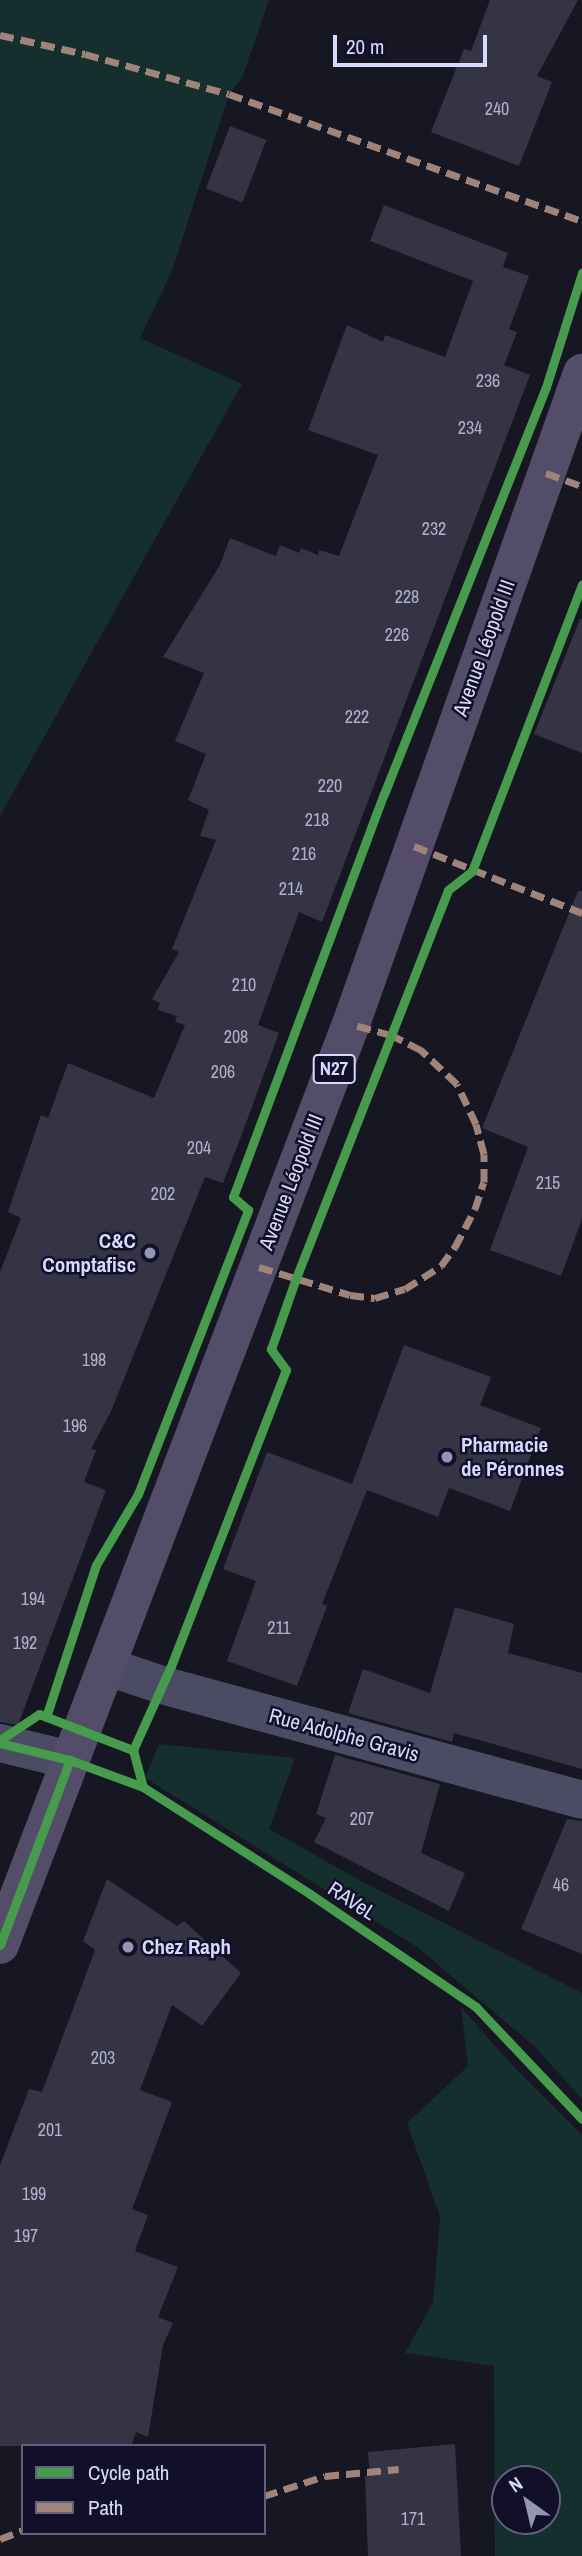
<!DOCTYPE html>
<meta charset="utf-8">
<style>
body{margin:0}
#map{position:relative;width:582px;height:2556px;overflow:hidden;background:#171623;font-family:"Archivo Narrow",sans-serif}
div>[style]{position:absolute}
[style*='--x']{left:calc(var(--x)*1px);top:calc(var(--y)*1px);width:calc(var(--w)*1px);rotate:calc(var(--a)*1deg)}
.green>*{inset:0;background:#142f2d}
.building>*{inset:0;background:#353445;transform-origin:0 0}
.minor>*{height:38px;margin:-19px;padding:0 19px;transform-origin:19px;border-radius:19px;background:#4b4c64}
.major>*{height:38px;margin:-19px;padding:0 19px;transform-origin:19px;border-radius:19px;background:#534d69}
.quiet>*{height:7px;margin-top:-3.5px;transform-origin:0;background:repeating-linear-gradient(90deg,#a18479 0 14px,transparent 0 21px)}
.cycleway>*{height:9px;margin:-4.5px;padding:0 4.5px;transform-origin:4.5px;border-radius:4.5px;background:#469c4c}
.dots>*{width:19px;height:19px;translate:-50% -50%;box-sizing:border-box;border:4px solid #121029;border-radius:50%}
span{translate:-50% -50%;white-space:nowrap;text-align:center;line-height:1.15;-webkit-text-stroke:5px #121029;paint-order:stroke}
.number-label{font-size:18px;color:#b0afd0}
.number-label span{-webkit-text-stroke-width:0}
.shield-label span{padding:2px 5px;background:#121029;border:2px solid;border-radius:5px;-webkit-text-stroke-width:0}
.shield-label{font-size:19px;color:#d9d8ff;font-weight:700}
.street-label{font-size:21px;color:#d9d8ff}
.poi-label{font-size:21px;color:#d9d8ff;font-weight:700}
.right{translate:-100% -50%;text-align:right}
.left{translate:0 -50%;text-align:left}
.legend{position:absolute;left:21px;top:2444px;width:245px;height:91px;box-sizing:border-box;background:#121029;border:2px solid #62607f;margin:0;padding:9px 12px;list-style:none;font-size:21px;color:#d9d8ff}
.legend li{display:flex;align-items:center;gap:14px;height:35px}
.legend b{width:35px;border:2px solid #62607f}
.north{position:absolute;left:491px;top:2465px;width:70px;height:70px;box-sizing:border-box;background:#121029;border:2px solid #62607f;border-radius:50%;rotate:326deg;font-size:19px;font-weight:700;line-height:28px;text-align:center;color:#d9d8ff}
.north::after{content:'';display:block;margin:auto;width:24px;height:32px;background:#9594b2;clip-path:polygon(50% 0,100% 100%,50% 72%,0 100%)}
.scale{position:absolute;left:333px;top:35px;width:154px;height:32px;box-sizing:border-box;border:4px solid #d9d8ff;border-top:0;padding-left:9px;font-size:21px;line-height:24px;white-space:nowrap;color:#d9d8ff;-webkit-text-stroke:5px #121029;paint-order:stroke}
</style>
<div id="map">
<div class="green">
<div style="clip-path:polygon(0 0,269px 0,242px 78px,229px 94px,172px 271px,140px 338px,242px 384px,0 816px)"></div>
<div style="clip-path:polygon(159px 1744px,295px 1758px,269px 1829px,361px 1881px,582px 1993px,582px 2099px,535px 2047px,417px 1947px,145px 1778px)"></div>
<div style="clip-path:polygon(evenodd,461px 2007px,512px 2065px,582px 2135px,582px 2556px,495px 2556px,494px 2366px,405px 2353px,433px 2302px,440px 2217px,407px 2123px,468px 2066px,461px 2007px,505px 2479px,547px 2479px,547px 2521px,505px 2521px,505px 2479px)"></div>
</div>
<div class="building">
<div style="clip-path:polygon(490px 0,578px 0,537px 76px,552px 82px,519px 166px,431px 132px,464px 49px,471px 51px)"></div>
<div style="left:230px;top:126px;width:39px;height:67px;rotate:21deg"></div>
<div style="clip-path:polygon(384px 205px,508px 253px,503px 267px,529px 276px,509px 329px,517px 332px,504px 365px,530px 375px,322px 922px,299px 912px,258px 1025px,279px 1033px,239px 1142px,223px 1183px,205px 1177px,111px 1411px,91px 1449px,96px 1450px,84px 1482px,106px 1490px,18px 1725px,0 1722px,0 1272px,21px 1218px,8px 1212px,41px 1115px,48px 1118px,68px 1063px,154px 1098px,185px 1025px,175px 1022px,177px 1016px,158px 1010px,160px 1003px,152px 999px,179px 952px,172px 949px,216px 840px,200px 836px,209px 810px,188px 800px,206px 754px,175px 741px,204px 673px,163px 657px,220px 565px,230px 538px,276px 556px,280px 545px,299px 553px,301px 548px,318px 555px,319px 550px,339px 556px,378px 455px,308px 430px,347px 325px,383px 342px,385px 335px,445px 357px,473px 281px,370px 241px)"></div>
<div style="clip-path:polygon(580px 619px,582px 619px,582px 753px,534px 734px)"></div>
<div style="clip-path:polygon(578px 891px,582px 891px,582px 1219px,561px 1276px,490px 1250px,528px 1147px,482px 1128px)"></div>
<div style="clip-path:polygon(404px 1345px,491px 1377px,480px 1405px,541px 1428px,510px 1511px,449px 1488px,438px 1517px,367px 1490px,322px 1604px,327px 1606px,297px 1686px,227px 1661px,256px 1581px,223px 1569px,267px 1452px,352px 1484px)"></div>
<div style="clip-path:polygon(455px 1607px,514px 1624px,508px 1653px,582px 1673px,582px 1769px,454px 1733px,452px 1742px,348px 1713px,363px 1669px,430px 1693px)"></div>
<div style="clip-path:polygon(335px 1755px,440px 1784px,421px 1853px,465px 1873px,449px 1911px,314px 1842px,326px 1818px,316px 1814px)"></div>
<div style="clip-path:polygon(567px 1819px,582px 1821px,582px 1954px,521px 1929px)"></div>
<div style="clip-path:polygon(107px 1879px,177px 1926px,184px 1921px,241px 1973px,202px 2026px,172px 2005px,140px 2090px,172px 2102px,132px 2209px,148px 2215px,135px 2251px,178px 2267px,158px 2317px,173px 2323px,163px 2345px,148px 2437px,136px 2432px,131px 2446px,0 2446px,0 2165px,29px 2089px,42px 2092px,95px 1950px,83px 1941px)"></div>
<div style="clip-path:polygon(455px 2444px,461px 2556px,368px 2556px,365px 2476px,370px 2477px,368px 2452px)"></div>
</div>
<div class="minor">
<div style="--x:108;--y:1667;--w:57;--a:18.4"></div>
<div style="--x:162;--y:1685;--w:435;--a:15.3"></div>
<div style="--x:0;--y:1743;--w:72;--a:13.7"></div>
</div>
<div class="major">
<div style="--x:0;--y:1945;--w:986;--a:-69.14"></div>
<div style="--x:351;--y:1024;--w:691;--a:-70.46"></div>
</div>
<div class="quiet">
<div style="--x:0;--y:35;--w:87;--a:12.6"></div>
<div style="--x:85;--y:54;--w:149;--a:15.5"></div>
<div style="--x:229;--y:94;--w:375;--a:19.8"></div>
<div style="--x:546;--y:473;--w:38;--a:20"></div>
<div style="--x:414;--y:846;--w:181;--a:21.7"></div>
<div style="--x:259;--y:1267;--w:95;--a:17.1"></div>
<div style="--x:350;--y:1295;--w:25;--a:7"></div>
<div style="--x:375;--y:1298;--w:31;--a:-17"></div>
<div style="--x:405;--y:1289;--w:43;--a:-32.6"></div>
<div style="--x:441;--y:1266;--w:24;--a:-54"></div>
<div style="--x:455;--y:1247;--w:43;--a:-62.2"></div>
<div style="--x:475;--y:1209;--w:28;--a:-72"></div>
<div style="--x:484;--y:1182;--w:28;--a:-90"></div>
<div style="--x:484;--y:1154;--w:31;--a:-105"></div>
<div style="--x:476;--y:1124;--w:44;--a:-115.4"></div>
<div style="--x:457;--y:1084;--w:50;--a:-136.6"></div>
<div style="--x:421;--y:1050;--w:34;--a:-153"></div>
<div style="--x:391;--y:1035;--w:41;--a:-164.6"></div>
<div style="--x:264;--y:2496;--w:64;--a:-18.2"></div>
<div style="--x:325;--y:2476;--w:74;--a:-5.4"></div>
<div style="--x:0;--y:2539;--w:25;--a:-21"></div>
</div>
<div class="cycleway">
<div style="--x:46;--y:1717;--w:160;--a:-71.8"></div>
<div style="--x:96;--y:1565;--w:82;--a:-59.4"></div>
<div style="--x:138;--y:1494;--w:305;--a:-68.8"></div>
<div style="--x:248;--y:1210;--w:20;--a:-139"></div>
<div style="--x:233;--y:1197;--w:430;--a:-69.5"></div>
<div style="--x:384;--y:794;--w:438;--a:-68.3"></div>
<div style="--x:546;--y:387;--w:120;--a:-72.5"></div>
<div style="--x:0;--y:1740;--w:47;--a:-33.7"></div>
<div style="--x:39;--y:1714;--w:101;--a:21"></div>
<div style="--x:133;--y:1750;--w:38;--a:75"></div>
<div style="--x:0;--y:1743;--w:72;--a:13.7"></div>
<div style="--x:70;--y:1760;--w:78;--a:20.3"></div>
<div style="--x:143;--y:1787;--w:198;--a:32.6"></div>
<div style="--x:310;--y:1894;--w:201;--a:34.2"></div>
<div style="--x:476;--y:2007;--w:154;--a:46.6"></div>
<div style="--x:133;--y:1750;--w:92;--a:-65.7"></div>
<div style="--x:171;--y:1666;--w:318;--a:-68.8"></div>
<div style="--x:286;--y:1370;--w:26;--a:-126"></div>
<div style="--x:271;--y:1349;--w:75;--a:-70.6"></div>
<div style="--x:296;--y:1278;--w:417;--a:-68.6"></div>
<div style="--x:448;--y:890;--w:31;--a:-38"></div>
<div style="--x:472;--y:871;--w:307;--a:-69"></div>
<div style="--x:0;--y:1945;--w:198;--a:-69.3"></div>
</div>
<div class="dots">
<div style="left:150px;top:1253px;background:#9594b2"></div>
<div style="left:447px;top:1457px;background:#9594b2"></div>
<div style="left:128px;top:1947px;background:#9594b2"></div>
</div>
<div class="number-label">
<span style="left:497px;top:109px">240</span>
<span style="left:488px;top:381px">236</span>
<span style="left:470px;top:428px">234</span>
<span style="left:434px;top:529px">232</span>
<span style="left:407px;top:597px">228</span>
<span style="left:397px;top:635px">226</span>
<span style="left:357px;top:717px">222</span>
<span style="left:330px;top:786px">220</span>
<span style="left:317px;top:820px">218</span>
<span style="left:304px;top:854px">216</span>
<span style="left:291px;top:889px">214</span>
<span style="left:244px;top:985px">210</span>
<span style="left:236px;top:1037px">208</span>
<span style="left:223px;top:1072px">206</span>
<span style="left:199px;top:1148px">204</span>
<span style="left:548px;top:1183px">215</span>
<span style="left:163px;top:1194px">202</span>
<span style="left:94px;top:1360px">198</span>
<span style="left:75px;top:1426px">196</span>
<span style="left:33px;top:1599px">194</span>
<span style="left:279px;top:1628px">211</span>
<span style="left:25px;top:1643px">192</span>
<span style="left:362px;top:1819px">207</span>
<span style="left:561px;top:1885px">46</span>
<span style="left:103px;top:2058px">203</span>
<span style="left:50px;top:2130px">201</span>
<span style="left:34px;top:2194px">199</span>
<span style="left:26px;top:2236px">197</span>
<span style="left:413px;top:2519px">171</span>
</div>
<div class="shield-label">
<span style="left:334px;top:1069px">N27</span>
</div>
<div class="street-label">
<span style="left:484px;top:648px;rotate:-70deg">Avenue Léopold III</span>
<span style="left:291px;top:1182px;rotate:-69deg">Avenue Léopold III</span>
<span style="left:344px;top:1735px;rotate:15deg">Rue Adolphe Gravis</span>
<span style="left:352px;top:1901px;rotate:33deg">RAVeL</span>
</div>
<div class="poi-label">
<span class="right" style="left:136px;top:1253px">C&amp;C<br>Comptafisc</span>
<span class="left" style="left:461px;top:1457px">Pharmacie<br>de Péronnes</span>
<span class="left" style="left:142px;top:1947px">Chez Raph</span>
</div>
<ul class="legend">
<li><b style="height:9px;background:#469c4c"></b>Cycle path</li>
<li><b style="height:9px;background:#a18479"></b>Path</li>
</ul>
<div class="north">N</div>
<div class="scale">20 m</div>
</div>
